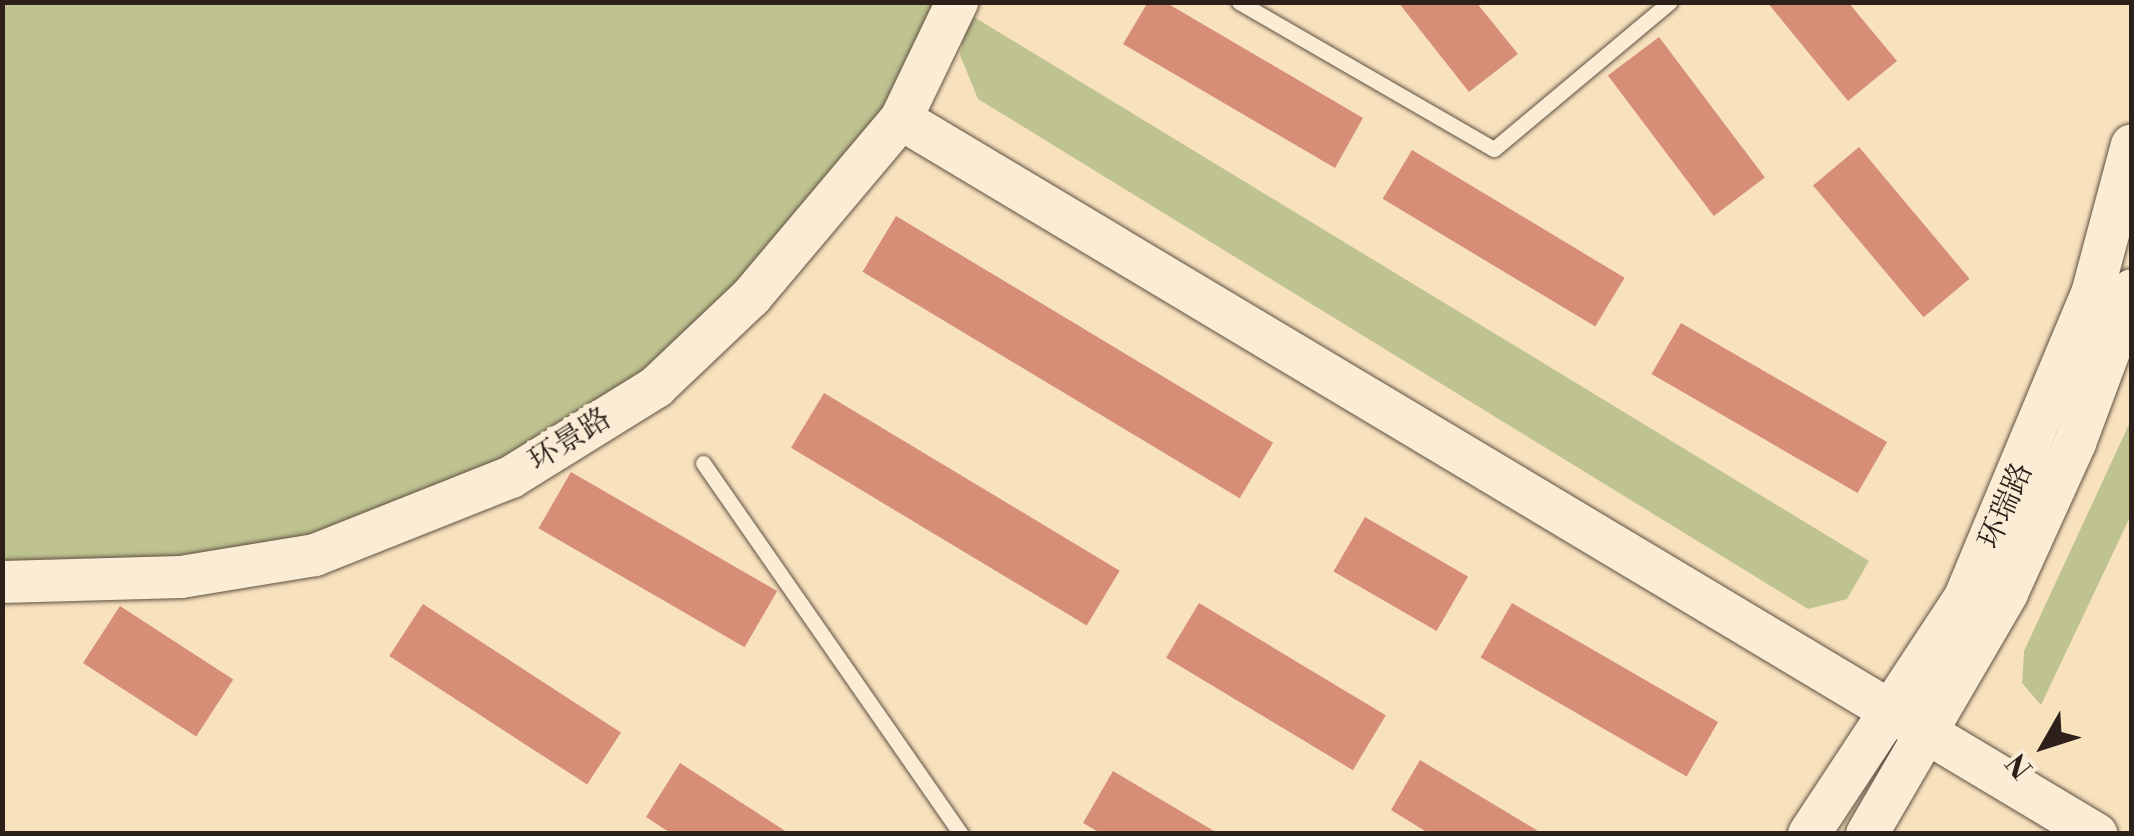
<!DOCTYPE html>
<meta charset="utf-8">
<style>
body{margin:0}
#map{position:relative;width:2134px;height:836px;overflow:hidden;background:#f8e2be;font-family:"Libre Bodoni","Noto Serif SC",serif}
div>[style]{position:absolute}
[style*='--x']{left:calc(var(--x)*1px);top:calc(var(--y)*1px);width:calc(var(--w)*1px);rotate:calc(var(--a)*1deg)}
.green>*{inset:0;background:#bfc390}
.building>*{inset:0;background:#d78e77;transform-origin:0 0}
.roads{filter:drop-shadow(0 0 2px #605043) drop-shadow(0 0 2px #605043)}
.lane>*{height:15px;margin:-7.5px;padding:0 7.5px;transform-origin:7.5px;border-radius:7.5px;background:#faecd5}
.secondary>*{height:42px;margin:-21px;padding:0 21px;transform-origin:21px;border-radius:21px;background:#faecd5}
span{translate:-50% -50%;white-space:nowrap;text-align:center;line-height:1.15;-webkit-text-stroke:10px #faecd5;paint-order:stroke}
.street-label{font-size:30px;color:#2d1f1a}
.frame{position:absolute;inset:0;border:5px solid #2d1f1a;pointer-events:none}
.north{position:absolute;left:1994px;top:696px;width:100px;height:100px;-webkit-text-stroke:8px #faecd5;paint-order:stroke;rotate:231deg;font-size:28px;font-weight:700;line-height:40px;text-align:center;color:#2d1f1a}
.north::after{content:'';display:block;margin:auto;width:35px;height:45px;background:#2d1f1a;clip-path:polygon(50% 0,100% 100%,50% 72%,0 100%)}
</style>
<div id="map">
<div class="green">
<div style="clip-path:polygon(2px 3px,957px 3px,901px 119px,656px 387px,315px 555px,3px 582px)"></div>
<div style="clip-path:polygon(969px 14px,1869px 561px,1847px 599px,1808px 609px,978px 99px,960px 55px)"></div>
<div style="clip-path:polygon(2131px 420px,2131px 515px,2041px 705px,2022px 683px,2024px 651px)"></div>
</div>
<div class="building">
<div style="clip-path:polygon(1148px 2px,1165px 2px,1363px 118px,1335px 168px,1123px 44px)"></div>
<div style="clip-path:polygon(1398px 2px,1476px 2px,1518px 54px,1469px 92px)"></div>
<div style="clip-path:polygon(1767px 2px,1848px 2px,1897px 61px,1848px 101px)"></div>
<div style="left:1659px;top:37px;width:176px;height:64px;rotate:53deg"></div>
<div style="left:1859px;top:147px;width:172px;height:60px;rotate:50deg"></div>
<div style="left:1412px;top:150px;width:248px;height:57px;rotate:31deg"></div>
<div style="left:896px;top:216px;width:440px;height:65px;rotate:31deg"></div>
<div style="left:1681px;top:323px;width:238px;height:59px;rotate:30deg"></div>
<div style="left:824px;top:393px;width:345px;height:64px;rotate:31deg"></div>
<div style="left:571px;top:472px;width:238px;height:65px;rotate:30deg"></div>
<div style="left:1365px;top:517px;width:119px;height:63px;rotate:30deg"></div>
<div style="left:1199px;top:603px;width:218px;height:64px;rotate:31deg"></div>
<div style="left:1512px;top:603px;width:238px;height:63px;rotate:30deg"></div>
<div style="left:423px;top:604px;width:236px;height:62px;rotate:33deg"></div>
<div style="left:120px;top:606px;width:135px;height:68px;rotate:33deg"></div>
<div style="clip-path:polygon(1420px 760px,1543px 834px,1430px 834px,1391px 810px)"></div>
<div style="clip-path:polygon(680px 763px,790px 834px,672px 834px,646px 817px)"></div>
<div style="clip-path:polygon(1113px 771px,1219px 834px,1102px 834px,1083px 823px)"></div>
</div>
<div class="roads">
<div class="lane">
<div style="--x:1239;--y:2;--w:294;--a:30"></div>
<div style="--x:1494;--y:149;--w:229;--a:-39.9"></div>
<div style="--x:703;--y:463;--w:452;--a:55.2"></div>
</div>
<div class="secondary">
<div style="--x:901;--y:119;--w:1393;--a:30.89"></div>
<div style="--x:2;--y:582;--w:179;--a:-1.6"></div>
<div style="--x:181;--y:577;--w:136;--a:-9.3"></div>
<div style="--x:315;--y:555;--w:211;--a:-21.7"></div>
<div style="--x:511;--y:477;--w:171;--a:-31.8"></div>
<div style="--x:656;--y:387;--w:131;--a:-43.5"></div>
<div style="--x:751;--y:297;--w:233;--a:-49.9"></div>
<div style="--x:901;--y:119;--w:130;--a:-64.4"></div>
<div style="--x:1809;--y:834;--w:284;--a:-56.6"></div>
<div style="--x:1965;--y:597;--w:329;--a:-67.3"></div>
<div style="--x:2092;--y:294;--w:154;--a:-75"></div>
<div style="--x:1867;--y:834;--w:279;--a:-59.8"></div>
<div style="--x:2007;--y:593;--w:165;--a:-65.6"></div>
<div style="--x:2075;--y:443;--w:163;--a:-69.6"></div>
</div>
</div>
<div class="street-label">
<span style="left:570px;top:440px;rotate:-32deg">环景路</span>
<span style="left:2006px;top:506px;rotate:-66deg">环瑞路</span>
</div>
<div class="frame"></div>
<div class="north">N</div>
</div>
